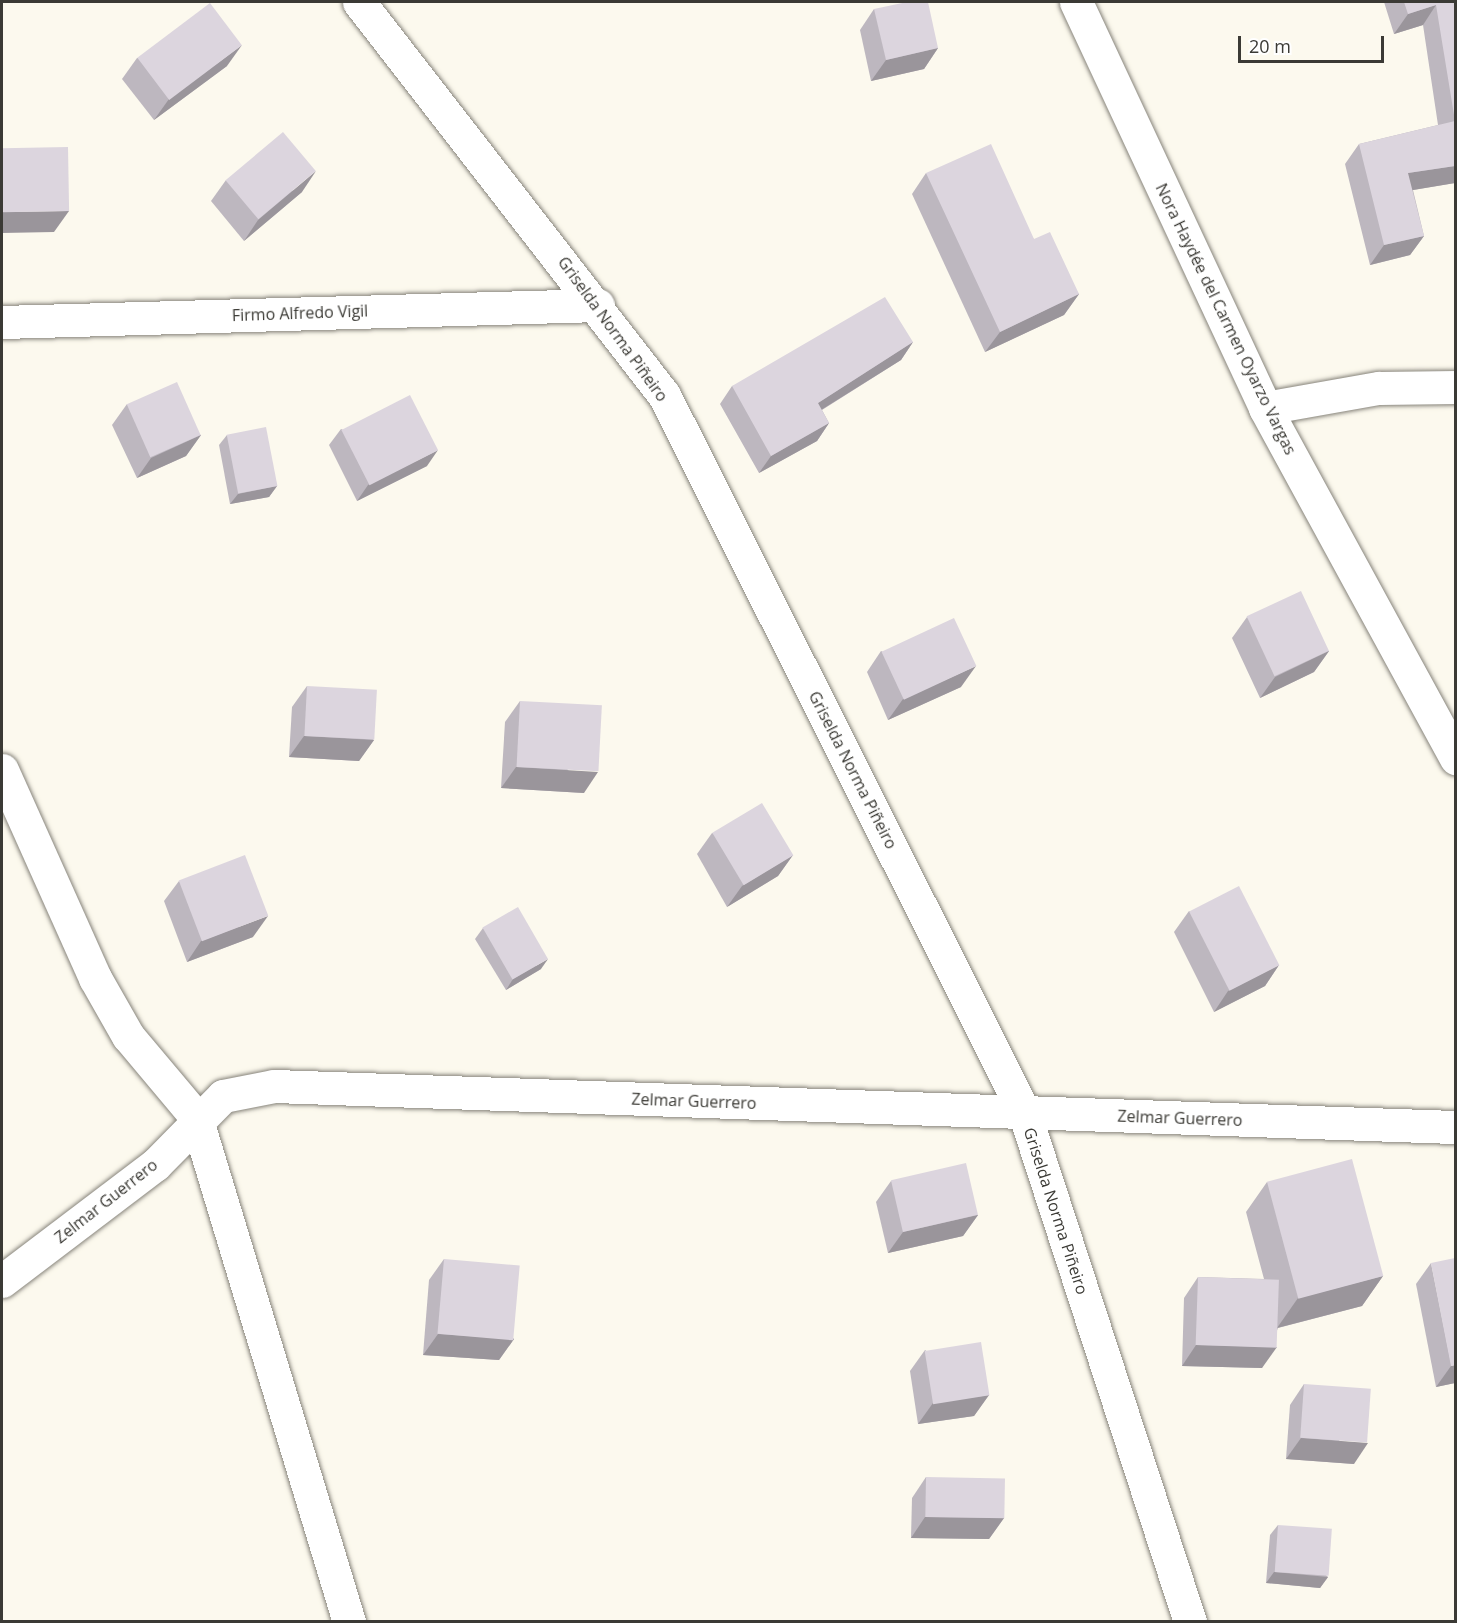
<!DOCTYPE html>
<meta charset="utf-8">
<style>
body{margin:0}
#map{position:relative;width:1457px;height:1623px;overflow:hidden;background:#fcf9ee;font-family:"Open Sans",sans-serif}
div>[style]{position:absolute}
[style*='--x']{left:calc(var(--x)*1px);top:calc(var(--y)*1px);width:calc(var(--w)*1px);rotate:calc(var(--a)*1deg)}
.roads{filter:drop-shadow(0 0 2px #87847b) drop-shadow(0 0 2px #87847b)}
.minor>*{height:33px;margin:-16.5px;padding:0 16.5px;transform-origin:16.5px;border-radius:16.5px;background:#fff}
.wall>*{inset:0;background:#bdb7bf}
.shaded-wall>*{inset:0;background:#9a959b}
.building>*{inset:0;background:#dcd5de;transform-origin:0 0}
span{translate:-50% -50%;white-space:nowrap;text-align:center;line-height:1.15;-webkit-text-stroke:6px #fff;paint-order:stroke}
.street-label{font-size:16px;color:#3b3a35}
.frame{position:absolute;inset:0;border:3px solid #3b3a35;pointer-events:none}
.scale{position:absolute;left:1238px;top:36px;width:146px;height:27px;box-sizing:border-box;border:3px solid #3b3a35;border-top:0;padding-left:8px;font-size:18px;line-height:21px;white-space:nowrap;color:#3b3a35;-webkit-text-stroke:4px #fff;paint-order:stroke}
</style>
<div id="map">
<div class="roads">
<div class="minor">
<div style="--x:359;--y:2;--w:497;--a:52.2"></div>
<div style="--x:664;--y:395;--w:802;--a:63.34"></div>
<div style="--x:1024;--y:1112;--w:536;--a:71.97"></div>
<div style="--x:1076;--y:2;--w:448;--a:65"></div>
<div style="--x:1265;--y:408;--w:399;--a:61.4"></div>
<div style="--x:2;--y:322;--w:596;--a:-1.63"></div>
<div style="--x:1265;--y:408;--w:116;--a:-10"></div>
<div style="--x:1379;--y:388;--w:77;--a:-0.7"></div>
<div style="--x:2;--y:770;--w:228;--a:65.9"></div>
<div style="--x:95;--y:978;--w:67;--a:60.4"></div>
<div style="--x:128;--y:1036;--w:106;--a:50"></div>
<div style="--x:196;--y:1117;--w:528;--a:73.14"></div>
<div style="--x:2;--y:1281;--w:192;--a:-37.2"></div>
<div style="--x:155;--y:1165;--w:97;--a:-45.4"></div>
<div style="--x:223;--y:1096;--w:52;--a:-11.1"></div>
<div style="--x:274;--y:1086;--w:1183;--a:1.99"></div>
</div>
</div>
<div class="wall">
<div style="clip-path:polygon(1384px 2px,1455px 2px,1455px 183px,1413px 190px,1424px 236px,1410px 255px,1370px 265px,1345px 164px,1359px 144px,1438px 125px,1423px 25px,1394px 34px)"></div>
<div style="clip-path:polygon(874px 9px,938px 48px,924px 69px,871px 81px,860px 30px)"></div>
<div style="clip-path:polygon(137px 58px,227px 66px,154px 120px,122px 79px)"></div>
<div style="clip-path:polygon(926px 173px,1034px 239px,1079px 294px,1064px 315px,985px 352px,912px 194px)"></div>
<div style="clip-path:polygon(226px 180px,302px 192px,244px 241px,211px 201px)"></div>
<div style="clip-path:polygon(913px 342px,901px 360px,822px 410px,829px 423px,817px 441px,759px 473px,720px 404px,732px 386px)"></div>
<div style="clip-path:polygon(127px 404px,201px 435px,186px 456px,137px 478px,112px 425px)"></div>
<div style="clip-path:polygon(341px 429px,427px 466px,357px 501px,329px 445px)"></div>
<div style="clip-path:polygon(227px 435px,277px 486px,269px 497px,230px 504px,219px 445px)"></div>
<div style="clip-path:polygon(1247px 617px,1329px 651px,1314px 672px,1260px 698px,1232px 638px)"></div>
<div style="clip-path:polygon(881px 651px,961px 687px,888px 720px,867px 672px)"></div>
<div style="clip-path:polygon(307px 686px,374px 740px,359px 761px,289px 757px,292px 707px)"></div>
<div style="clip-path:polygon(520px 701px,584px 793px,501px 788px,505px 722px)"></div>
<div style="clip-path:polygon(712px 833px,793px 855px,778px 876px,727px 907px,697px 854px)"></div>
<div style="clip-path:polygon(179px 881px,253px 937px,187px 962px,164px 901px)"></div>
<div style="clip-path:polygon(1189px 911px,1279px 965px,1265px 986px,1214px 1012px,1174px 932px)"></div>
<div style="clip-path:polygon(483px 928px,541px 969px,506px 990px,475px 939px)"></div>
<div style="clip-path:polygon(891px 1181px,978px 1215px,963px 1236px,888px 1253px,876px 1202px)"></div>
<div style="clip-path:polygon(1267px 1182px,1383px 1276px,1362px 1306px,1278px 1328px,1262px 1368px,1182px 1366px,1184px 1298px,1198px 1277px,1264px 1279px,1246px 1212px)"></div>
<div style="clip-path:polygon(444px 1259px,514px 1339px,499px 1360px,423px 1355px,429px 1280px)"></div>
<div style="clip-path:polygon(1431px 1263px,1455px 1383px,1436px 1387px,1416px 1284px)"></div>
<div style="clip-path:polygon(925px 1350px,989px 1395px,974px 1416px,918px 1424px,910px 1371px)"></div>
<div style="clip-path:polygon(1304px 1384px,1354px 1464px,1286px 1459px,1290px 1405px)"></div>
<div style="clip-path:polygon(926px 1477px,1004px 1518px,989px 1539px,911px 1538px,912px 1498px)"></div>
<div style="clip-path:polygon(1278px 1525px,1328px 1577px,1320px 1588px,1266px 1583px,1270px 1535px)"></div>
</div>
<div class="shaded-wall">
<div style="clip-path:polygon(1436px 5px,1423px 25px,1394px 34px,1408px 14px)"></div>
<div style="clip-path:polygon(242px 45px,227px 66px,154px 120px,169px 99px)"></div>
<div style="clip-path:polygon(938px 48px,924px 69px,871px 81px,886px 60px)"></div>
<div style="clip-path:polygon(1455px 166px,1455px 183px,1395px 193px,1408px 173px)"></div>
<div style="clip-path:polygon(316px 171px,302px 192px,244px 241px,258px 220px)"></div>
<div style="clip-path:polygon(69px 211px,54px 232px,2px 233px,2px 212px)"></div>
<div style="clip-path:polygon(1424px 236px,1410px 255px,1370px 265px,1384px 245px)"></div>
<div style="clip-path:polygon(1079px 294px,1064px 315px,985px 352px,1000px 332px)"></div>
<div style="clip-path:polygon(913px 342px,901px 360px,805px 420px,818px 403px)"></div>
<div style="clip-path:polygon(829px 423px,817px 441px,759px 473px,771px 456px)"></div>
<div style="clip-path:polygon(201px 435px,186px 456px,137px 478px,151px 458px)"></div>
<div style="clip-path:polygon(438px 450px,427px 466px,357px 501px,368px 485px)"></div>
<div style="clip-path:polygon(277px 486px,269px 497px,230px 504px,238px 494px)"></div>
<div style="clip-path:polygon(1329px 651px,1314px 672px,1260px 698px,1275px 677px)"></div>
<div style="clip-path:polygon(976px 666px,961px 687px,888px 720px,903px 699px)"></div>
<div style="clip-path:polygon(304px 736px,374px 740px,359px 761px,289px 757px)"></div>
<div style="clip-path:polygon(516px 767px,598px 772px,584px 793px,501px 788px)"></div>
<div style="clip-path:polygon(793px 855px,778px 876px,727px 907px,742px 886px)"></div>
<div style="clip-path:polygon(268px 916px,253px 937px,187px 962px,201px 941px)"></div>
<div style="clip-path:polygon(548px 959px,541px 969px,506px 990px,513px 979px)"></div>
<div style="clip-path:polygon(1279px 965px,1265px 986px,1214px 1012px,1228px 991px)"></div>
<div style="clip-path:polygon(978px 1215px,963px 1236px,888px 1253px,903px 1232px)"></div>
<div style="clip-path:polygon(1383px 1276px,1362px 1306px,1277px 1328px,1298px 1298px)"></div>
<div style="clip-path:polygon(438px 1334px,514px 1339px,499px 1360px,423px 1355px)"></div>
<div style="clip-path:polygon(1196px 1345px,1277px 1347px,1262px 1368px,1182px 1366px)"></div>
<div style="clip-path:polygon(1455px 1365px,1455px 1383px,1436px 1387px,1451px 1366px)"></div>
<div style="clip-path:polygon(989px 1395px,974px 1416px,918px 1424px,933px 1403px)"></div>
<div style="clip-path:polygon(1301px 1438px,1368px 1443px,1354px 1464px,1286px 1459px)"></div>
<div style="clip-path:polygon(925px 1517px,1004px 1518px,989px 1539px,911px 1538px)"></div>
<div style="clip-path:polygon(1274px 1572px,1328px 1577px,1320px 1588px,1266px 1583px)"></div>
</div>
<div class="building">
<div style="clip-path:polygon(907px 2px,928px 2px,938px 48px,886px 60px,874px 9px)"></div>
<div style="clip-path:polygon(1404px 2px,1455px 2px,1455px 166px,1408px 173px,1424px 236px,1384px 245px,1359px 144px,1455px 121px,1436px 5px,1408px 14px)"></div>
<div style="left:210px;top:3px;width:53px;height:91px;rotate:53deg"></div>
<div style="left:283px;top:132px;width:51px;height:75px;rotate:50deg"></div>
<div style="clip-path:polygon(991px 144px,1034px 239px,1050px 232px,1079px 294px,1000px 332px,926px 173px)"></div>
<div style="left:68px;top:147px;width:64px;height:66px;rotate:89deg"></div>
<div style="clip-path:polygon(885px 297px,913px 342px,818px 403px,829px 423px,771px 456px,732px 386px)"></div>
<div style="left:177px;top:382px;width:58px;height:55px;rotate:66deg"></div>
<div style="left:410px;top:395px;width:62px;height:77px;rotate:63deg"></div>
<div style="left:266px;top:427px;width:60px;height:40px;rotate:79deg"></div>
<div style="left:1301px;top:591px;width:66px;height:60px;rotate:65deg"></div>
<div style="left:954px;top:618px;width:53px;height:80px;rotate:65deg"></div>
<div style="left:307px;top:686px;width:70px;height:50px;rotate:3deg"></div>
<div style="left:520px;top:701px;width:82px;height:66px;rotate:3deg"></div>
<div style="left:762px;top:803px;width:61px;height:58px;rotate:59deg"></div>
<div style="left:245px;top:855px;width:65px;height:71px;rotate:69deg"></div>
<div style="left:1239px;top:886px;width:89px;height:56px;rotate:63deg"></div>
<div style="left:518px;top:907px;width:60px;height:41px;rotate:60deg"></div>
<div style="left:1352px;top:1159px;width:121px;height:88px;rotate:75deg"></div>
<div style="left:966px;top:1163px;width:53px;height:77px;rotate:77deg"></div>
<div style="clip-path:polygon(1455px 1258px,1455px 1365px,1451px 1366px,1431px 1263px)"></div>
<div style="left:444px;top:1259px;width:76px;height:75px;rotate:5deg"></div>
<div style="left:1198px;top:1277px;width:81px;height:68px;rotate:2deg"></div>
<div style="left:981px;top:1342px;width:54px;height:57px;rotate:81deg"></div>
<div style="left:1304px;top:1384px;width:67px;height:54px;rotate:4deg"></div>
<div style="left:926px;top:1477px;width:79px;height:40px;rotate:1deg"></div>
<div style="left:1278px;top:1525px;width:54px;height:47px;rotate:4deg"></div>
</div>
<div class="street-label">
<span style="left:300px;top:313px;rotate:-2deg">Firmo Alfredo Vigil</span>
<span style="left:1226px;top:319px;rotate:64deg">Nora Haydée del Carmen Oyarzo Vargas</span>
<span style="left:613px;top:329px;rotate:54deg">Griselda Norma Piñeiro</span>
<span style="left:853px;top:770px;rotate:63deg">Griselda Norma Piñeiro</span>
<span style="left:694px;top:1101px;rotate:2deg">Zelmar Guerrero</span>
<span style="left:1180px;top:1118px;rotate:2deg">Zelmar Guerrero</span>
<span style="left:106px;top:1201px;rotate:-38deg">Zelmar Guerrero</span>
<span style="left:1056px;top:1211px;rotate:72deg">Griselda Norma Piñeiro</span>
</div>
<div class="frame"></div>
<div class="scale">20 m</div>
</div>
